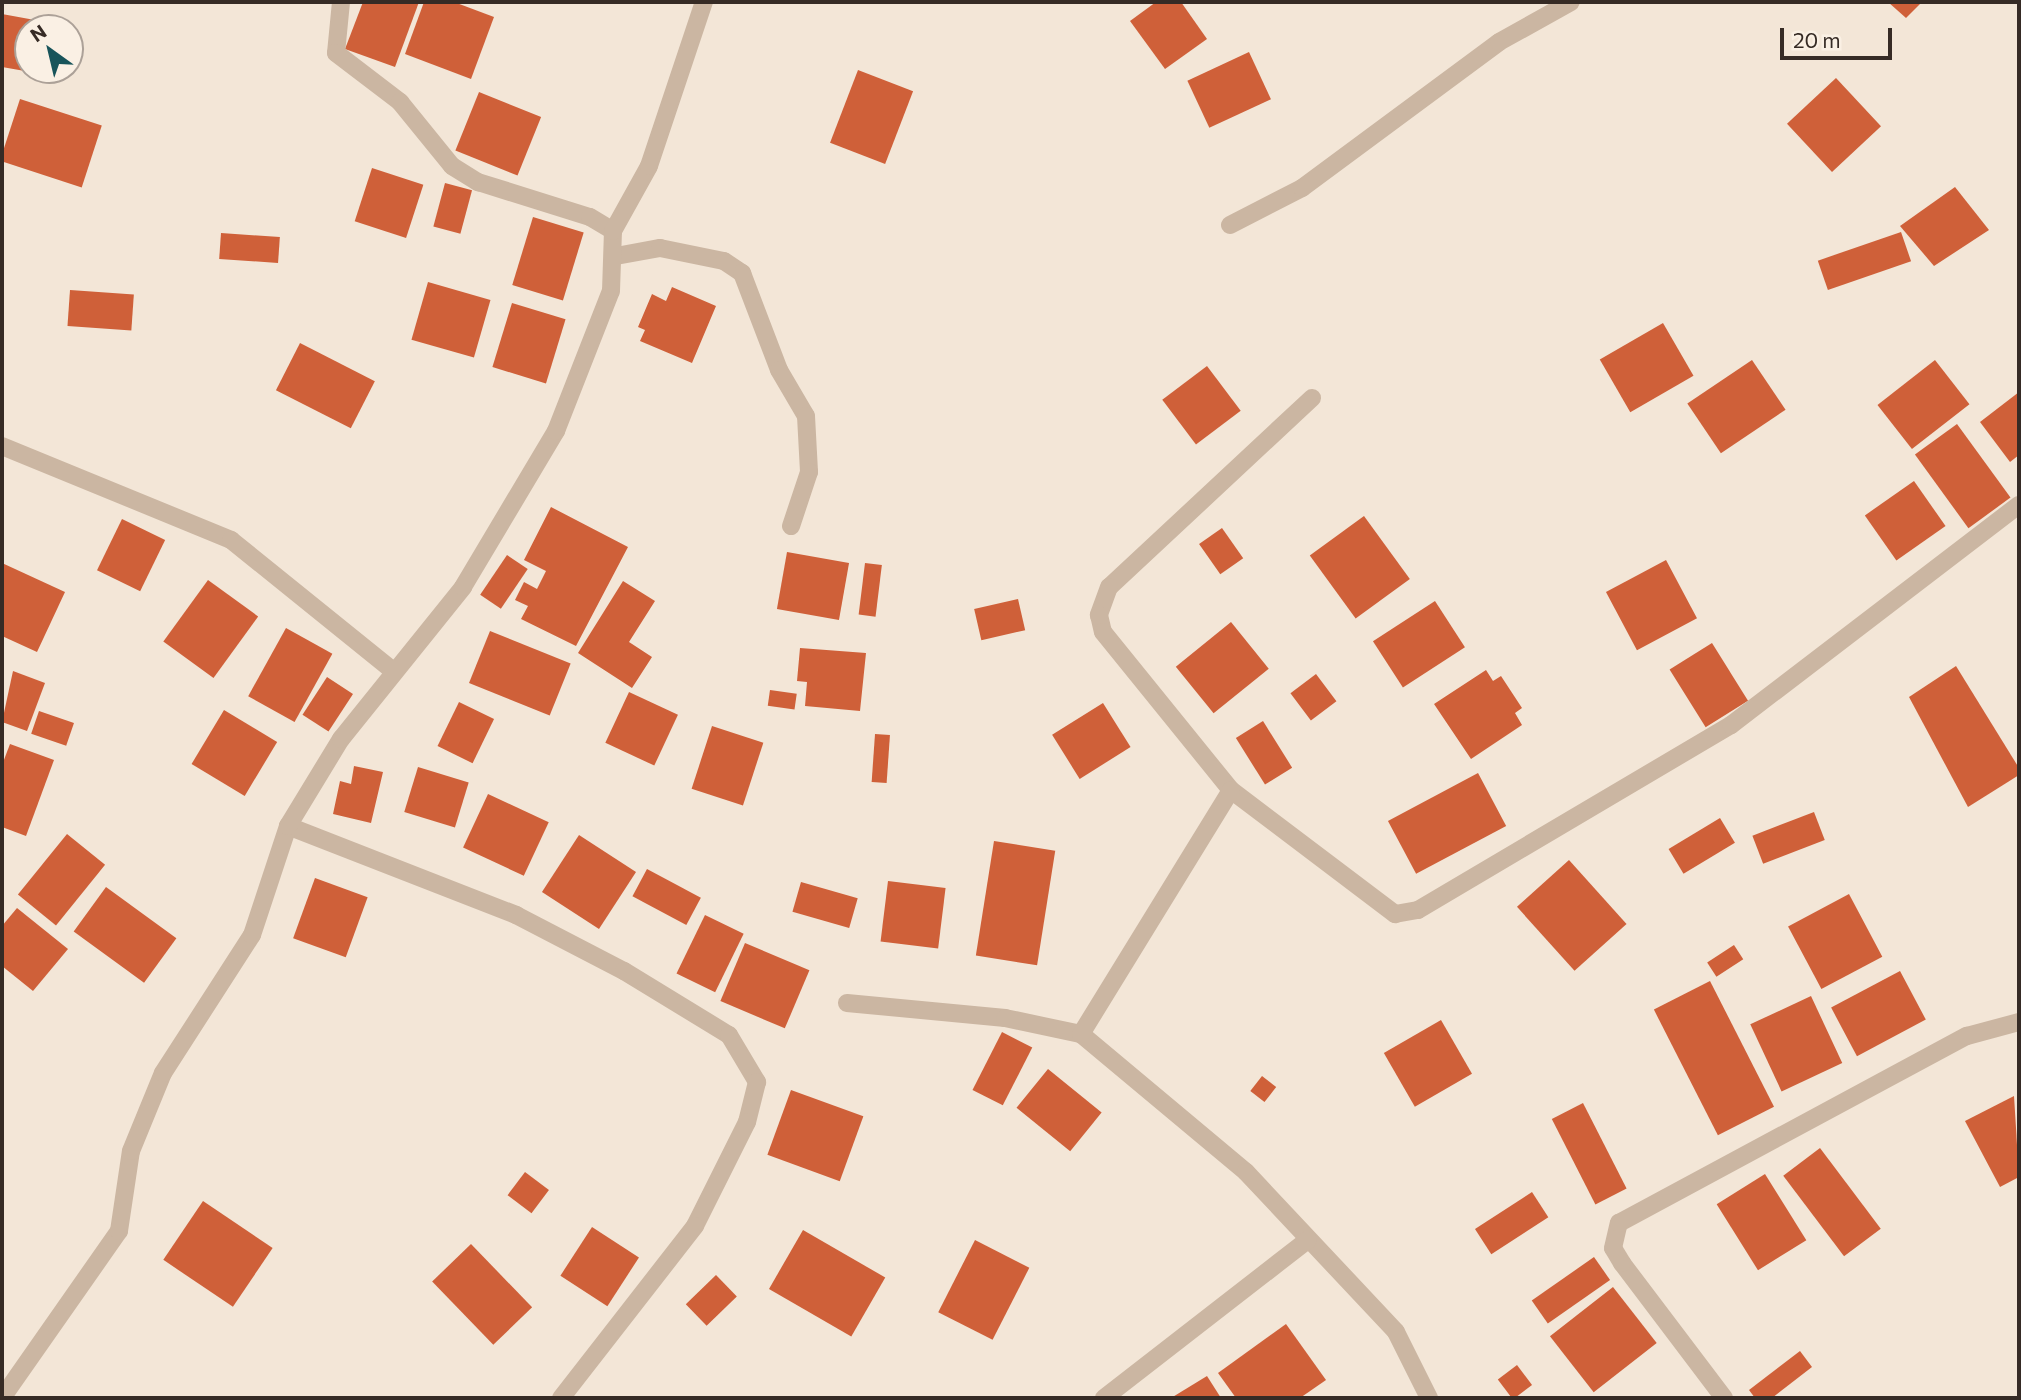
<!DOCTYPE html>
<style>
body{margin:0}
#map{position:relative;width:2021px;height:1400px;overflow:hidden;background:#f3e6d7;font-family:Commissioner,sans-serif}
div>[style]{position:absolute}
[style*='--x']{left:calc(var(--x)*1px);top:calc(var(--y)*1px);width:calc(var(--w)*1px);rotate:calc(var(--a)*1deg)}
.building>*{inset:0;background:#cf6039;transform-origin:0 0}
.minor>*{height:18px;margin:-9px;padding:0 9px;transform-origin:9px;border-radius:9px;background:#cbb6a2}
span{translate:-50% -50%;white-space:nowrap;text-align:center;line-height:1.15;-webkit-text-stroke:5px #faf0e4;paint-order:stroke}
.frame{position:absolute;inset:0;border:4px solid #362b25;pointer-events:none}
.north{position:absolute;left:14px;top:14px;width:70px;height:70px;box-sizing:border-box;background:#faf0e4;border:2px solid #aca198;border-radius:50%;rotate:326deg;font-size:19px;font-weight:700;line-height:28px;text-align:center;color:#362b25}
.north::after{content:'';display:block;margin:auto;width:24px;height:32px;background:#18545a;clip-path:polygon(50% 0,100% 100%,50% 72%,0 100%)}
.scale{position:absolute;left:1780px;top:28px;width:112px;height:32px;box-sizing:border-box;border:4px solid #362b25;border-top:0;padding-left:9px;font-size:21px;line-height:24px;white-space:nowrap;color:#362b25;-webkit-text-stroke:5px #faf0e4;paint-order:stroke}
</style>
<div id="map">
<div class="building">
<div style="clip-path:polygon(363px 2px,419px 2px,395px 67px,345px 49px)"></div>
<div style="clip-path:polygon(424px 2px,454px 2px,494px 17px,471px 79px,405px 54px)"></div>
<div style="clip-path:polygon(1156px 2px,1181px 2px,1207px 39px,1165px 69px,1130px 21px)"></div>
<div style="clip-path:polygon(1888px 2px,1922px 2px,1906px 18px)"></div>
<div style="clip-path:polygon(2px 14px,73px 27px,28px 28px,28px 70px,60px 70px,59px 77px,2px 67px)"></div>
<div style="left:1249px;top:52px;width:52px;height:68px;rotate:65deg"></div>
<div style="left:858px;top:70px;width:59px;height:78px;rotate:21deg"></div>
<div style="left:1836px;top:78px;width:66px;height:67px;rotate:47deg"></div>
<div style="left:479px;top:92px;width:67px;height:63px;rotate:22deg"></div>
<div style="left:20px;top:99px;width:86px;height:65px;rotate:18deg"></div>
<div style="left:372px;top:168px;width:54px;height:56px;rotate:18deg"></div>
<div style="left:445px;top:183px;width:28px;height:45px;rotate:15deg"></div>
<div style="clip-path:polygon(1955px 187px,1989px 230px,1934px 266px,1900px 226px)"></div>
<div style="left:533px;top:217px;width:53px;height:71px;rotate:17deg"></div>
<div style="left:1901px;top:232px;width:31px;height:88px;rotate:71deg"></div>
<div style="left:221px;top:233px;width:59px;height:26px;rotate:4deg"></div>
<div style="left:428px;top:282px;width:65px;height:60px;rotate:16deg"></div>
<div style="clip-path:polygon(672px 287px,716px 306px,692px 363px,640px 341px,645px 330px,638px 327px,652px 294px,666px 301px)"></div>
<div style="left:70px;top:290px;width:64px;height:36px;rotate:4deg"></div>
<div style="left:512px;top:303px;width:56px;height:67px;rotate:17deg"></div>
<div style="left:1663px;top:323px;width:61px;height:73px;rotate:60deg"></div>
<div style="left:300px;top:343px;width:84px;height:53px;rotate:27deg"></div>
<div style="left:1752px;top:360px;width:60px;height:78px;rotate:56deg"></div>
<div style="left:1935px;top:360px;width:56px;height:73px;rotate:52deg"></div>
<div style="left:1207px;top:366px;width:56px;height:56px;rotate:53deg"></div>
<div style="clip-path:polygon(2019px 392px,2019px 455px,2010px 462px,1980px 422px)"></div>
<div style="left:1957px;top:424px;width:91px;height:52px;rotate:54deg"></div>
<div style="left:1914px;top:481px;width:55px;height:60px;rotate:55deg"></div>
<div style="clip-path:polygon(551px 507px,628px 547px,576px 646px,521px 619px,528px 606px,515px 600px,524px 582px,537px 589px,546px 571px,524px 560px)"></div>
<div style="left:1364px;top:516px;width:78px;height:67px;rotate:54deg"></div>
<div style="left:122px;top:519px;width:48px;height:57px;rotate:26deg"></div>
<div style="left:1222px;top:528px;width:37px;height:28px;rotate:55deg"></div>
<div style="left:787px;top:552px;width:63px;height:58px;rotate:10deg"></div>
<div style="left:507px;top:555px;width:25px;height:48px;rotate:34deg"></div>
<div style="left:1666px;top:560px;width:66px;height:68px;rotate:62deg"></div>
<div style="clip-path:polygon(2px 563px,65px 592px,37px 652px,2px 636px)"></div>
<div style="left:865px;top:563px;width:17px;height:52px;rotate:7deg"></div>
<div style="left:208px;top:580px;width:62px;height:76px;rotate:36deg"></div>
<div style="clip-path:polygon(623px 581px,655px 601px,629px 642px,652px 657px,632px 688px,578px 653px)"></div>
<div style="left:1018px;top:599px;width:32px;height:45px;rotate:77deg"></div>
<div style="left:1435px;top:601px;width:55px;height:74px;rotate:57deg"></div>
<div style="left:1231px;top:622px;width:60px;height:71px;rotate:51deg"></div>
<div style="left:286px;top:628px;width:53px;height:78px;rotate:29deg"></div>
<div style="left:490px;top:631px;width:87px;height:56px;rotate:22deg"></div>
<div style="left:1712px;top:643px;width:68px;height:50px;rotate:58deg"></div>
<div style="clip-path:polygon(800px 648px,866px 653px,860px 711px,805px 706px,807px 682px,797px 681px)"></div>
<div style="clip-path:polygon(1956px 666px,2019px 768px,2019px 775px,1968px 807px,1909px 697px)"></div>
<div style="clip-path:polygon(1486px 670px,1493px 681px,1501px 676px,1522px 708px,1515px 713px,1522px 725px,1471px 759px,1434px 704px)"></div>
<div style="clip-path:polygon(13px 671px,45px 683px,27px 731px,2px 722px)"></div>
<div style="left:1316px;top:674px;width:34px;height:32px;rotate:53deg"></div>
<div style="left:327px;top:677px;width:31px;height:45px;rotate:33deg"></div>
<div style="left:770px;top:690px;width:27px;height:16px;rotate:8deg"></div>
<div style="left:629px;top:692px;width:54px;height:56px;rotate:25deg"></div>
<div style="left:459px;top:702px;width:39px;height:49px;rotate:26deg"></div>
<div style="left:1103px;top:703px;width:52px;height:60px;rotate:58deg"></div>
<div style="left:224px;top:710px;width:62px;height:63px;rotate:31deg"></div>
<div style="left:39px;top:711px;width:37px;height:24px;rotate:19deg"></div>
<div style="left:1263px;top:721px;width:55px;height:32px;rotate:58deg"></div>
<div style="left:712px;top:726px;width:54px;height:66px;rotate:18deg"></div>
<div style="left:875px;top:734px;width:15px;height:48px;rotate:4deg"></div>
<div style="clip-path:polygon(10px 744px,54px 760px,26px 836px,2px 827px,2px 765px)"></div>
<div style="clip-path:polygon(354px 766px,383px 772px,371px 823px,333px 814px,340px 781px,351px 784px)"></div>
<div style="left:418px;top:767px;width:53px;height:47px;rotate:17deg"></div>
<div style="left:1478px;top:773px;width:60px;height:102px;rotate:62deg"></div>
<div style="left:488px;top:794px;width:67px;height:59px;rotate:25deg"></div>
<div style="left:1814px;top:812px;width:30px;height:66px;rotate:69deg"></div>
<div style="left:1720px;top:818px;width:29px;height:60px;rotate:59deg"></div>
<div style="left:67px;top:834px;width:49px;height:78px;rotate:39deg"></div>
<div style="left:579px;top:835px;width:68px;height:68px;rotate:33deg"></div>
<div style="left:994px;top:841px;width:62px;height:116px;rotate:9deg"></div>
<div style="left:1569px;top:860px;width:86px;height:70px;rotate:48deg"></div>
<div style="left:647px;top:869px;width:61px;height:31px;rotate:28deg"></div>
<div style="left:315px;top:878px;width:56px;height:64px;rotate:20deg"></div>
<div style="left:888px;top:881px;width:58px;height:61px;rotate:7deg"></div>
<div style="left:801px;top:882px;width:59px;height:31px;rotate:16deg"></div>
<div style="left:106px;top:887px;width:87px;height:55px;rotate:36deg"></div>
<div style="left:1849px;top:894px;width:71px;height:69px;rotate:62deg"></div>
<div style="clip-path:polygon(17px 908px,68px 949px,33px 991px,2px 966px,2px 926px)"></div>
<div style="left:705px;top:915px;width:43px;height:65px;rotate:26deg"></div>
<div style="left:745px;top:943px;width:70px;height:63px;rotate:23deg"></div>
<div style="left:1734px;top:945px;width:17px;height:32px;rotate:57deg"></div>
<div style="left:1900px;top:971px;width:55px;height:78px;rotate:62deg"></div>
<div style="left:1710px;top:981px;width:141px;height:63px;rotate:63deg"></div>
<div style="left:1811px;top:996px;width:74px;height:67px;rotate:65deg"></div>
<div style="left:1441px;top:1020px;width:62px;height:66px;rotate:60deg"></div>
<div style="left:1002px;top:1032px;width:34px;height:65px;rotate:27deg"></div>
<div style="left:1048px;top:1069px;width:69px;height:50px;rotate:39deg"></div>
<div style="left:1262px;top:1076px;width:18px;height:19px;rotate:38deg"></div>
<div style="left:791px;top:1090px;width:77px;height:69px;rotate:20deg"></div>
<div style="clip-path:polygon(2014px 1096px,2019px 1177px,2000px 1187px,1965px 1121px)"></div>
<div style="left:1583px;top:1103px;width:96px;height:35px;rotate:63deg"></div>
<div style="left:1820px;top:1148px;width:101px;height:46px;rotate:53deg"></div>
<div style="left:525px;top:1172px;width:30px;height:29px;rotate:37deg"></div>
<div style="left:1765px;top:1174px;width:78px;height:57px;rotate:58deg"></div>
<div style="left:1532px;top:1192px;width:30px;height:68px;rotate:57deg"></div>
<div style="left:203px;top:1201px;width:84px;height:71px;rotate:34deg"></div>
<div style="left:592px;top:1227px;width:56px;height:58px;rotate:33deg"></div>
<div style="left:803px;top:1230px;width:95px;height:68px;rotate:30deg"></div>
<div style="left:975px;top:1240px;width:61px;height:81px;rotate:27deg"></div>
<div style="left:471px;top:1244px;width:88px;height:54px;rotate:46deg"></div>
<div style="left:1594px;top:1257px;width:28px;height:76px;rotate:55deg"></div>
<div style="left:716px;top:1275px;width:30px;height:42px;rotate:46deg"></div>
<div style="left:1613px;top:1287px;width:71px;height:80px;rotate:52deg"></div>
<div style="clip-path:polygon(1286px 1324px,1326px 1380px,1300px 1398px,1236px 1398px,1218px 1373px)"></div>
<div style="clip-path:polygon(1800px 1351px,1812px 1367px,1772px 1398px,1755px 1398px,1749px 1390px)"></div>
<div style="left:1517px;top:1365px;width:25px;height:24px;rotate:53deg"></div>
<div style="clip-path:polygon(1207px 1376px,1221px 1398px,1171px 1398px)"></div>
</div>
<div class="minor">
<div style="--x:341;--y:2;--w:51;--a:95.6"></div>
<div style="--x:336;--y:53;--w:81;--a:37.4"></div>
<div style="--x:400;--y:102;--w:82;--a:50.9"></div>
<div style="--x:452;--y:166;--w:31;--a:32"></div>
<div style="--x:478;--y:182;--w:117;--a:17.4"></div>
<div style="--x:590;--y:217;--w:27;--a:31"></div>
<div style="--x:1230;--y:225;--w:81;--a:-27.2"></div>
<div style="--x:1302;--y:188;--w:245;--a:-36.5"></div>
<div style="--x:1499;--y:42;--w:82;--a:-29.1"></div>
<div style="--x:616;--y:256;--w:45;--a:-10.3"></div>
<div style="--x:660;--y:248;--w:65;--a:11.5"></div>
<div style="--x:724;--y:261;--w:22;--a:34"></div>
<div style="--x:742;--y:273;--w:104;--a:69.1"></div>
<div style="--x:779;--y:370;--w:53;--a:59.6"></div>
<div style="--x:806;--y:416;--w:56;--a:86.9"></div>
<div style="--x:809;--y:472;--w:57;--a:108.4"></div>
<div style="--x:1312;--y:398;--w:277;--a:137"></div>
<div style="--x:1109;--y:587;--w:30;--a:110"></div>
<div style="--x:1099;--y:615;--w:17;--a:77"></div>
<div style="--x:1103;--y:632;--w:203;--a:51"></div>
<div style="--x:1231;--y:790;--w:206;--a:37.1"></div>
<div style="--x:1395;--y:914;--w:23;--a:-10"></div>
<div style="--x:1418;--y:910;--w:364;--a:-30.6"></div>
<div style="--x:1731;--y:725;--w:362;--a:-37.4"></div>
<div style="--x:2;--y:446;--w:248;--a:22.3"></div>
<div style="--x:231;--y:540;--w:207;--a:38.9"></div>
<div style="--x:288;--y:826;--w:245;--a:21.3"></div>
<div style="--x:516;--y:915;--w:122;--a:27.4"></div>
<div style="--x:624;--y:971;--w:123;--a:31.4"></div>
<div style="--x:729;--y:1035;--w:55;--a:59.2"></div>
<div style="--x:757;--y:1082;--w:41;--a:104"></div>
<div style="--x:747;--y:1122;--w:116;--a:116.6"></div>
<div style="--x:695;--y:1226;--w:218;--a:127.9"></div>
<div style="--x:847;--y:1003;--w:159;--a:5.4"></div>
<div style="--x:1005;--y:1018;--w:78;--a:11.9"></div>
<div style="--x:1081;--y:1034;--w:215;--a:39.9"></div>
<div style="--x:1246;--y:1172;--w:219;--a:46.8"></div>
<div style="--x:1396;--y:1332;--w:74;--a:63.4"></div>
<div style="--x:1081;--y:1034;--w:286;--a:-58.4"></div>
<div style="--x:2;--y:1398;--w:204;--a:-55"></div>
<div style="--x:119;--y:1231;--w:81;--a:-81.5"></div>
<div style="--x:131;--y:1151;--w:84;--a:-67.7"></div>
<div style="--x:163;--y:1073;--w:164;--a:-57.2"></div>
<div style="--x:252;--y:935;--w:115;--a:-71.7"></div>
<div style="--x:288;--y:826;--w:102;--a:-58.7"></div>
<div style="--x:341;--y:739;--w:195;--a:-51.2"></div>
<div style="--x:463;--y:587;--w:182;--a:-59.2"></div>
<div style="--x:556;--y:431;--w:150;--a:-68.6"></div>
<div style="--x:611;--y:291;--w:60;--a:-88.1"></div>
<div style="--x:613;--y:231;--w:74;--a:-61"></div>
<div style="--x:649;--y:166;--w:173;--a:-71.5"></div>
<div style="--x:1104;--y:1398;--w:258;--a:-37.8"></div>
<div style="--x:1724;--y:1398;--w:169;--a:-127.1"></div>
<div style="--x:1622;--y:1263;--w:17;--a:-121"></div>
<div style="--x:1613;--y:1248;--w:26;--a:-77"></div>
<div style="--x:1619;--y:1223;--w:395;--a:-28.3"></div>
<div style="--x:1967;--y:1036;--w:54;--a:-15.1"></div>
</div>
<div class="frame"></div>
<div class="north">N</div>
<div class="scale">20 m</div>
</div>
